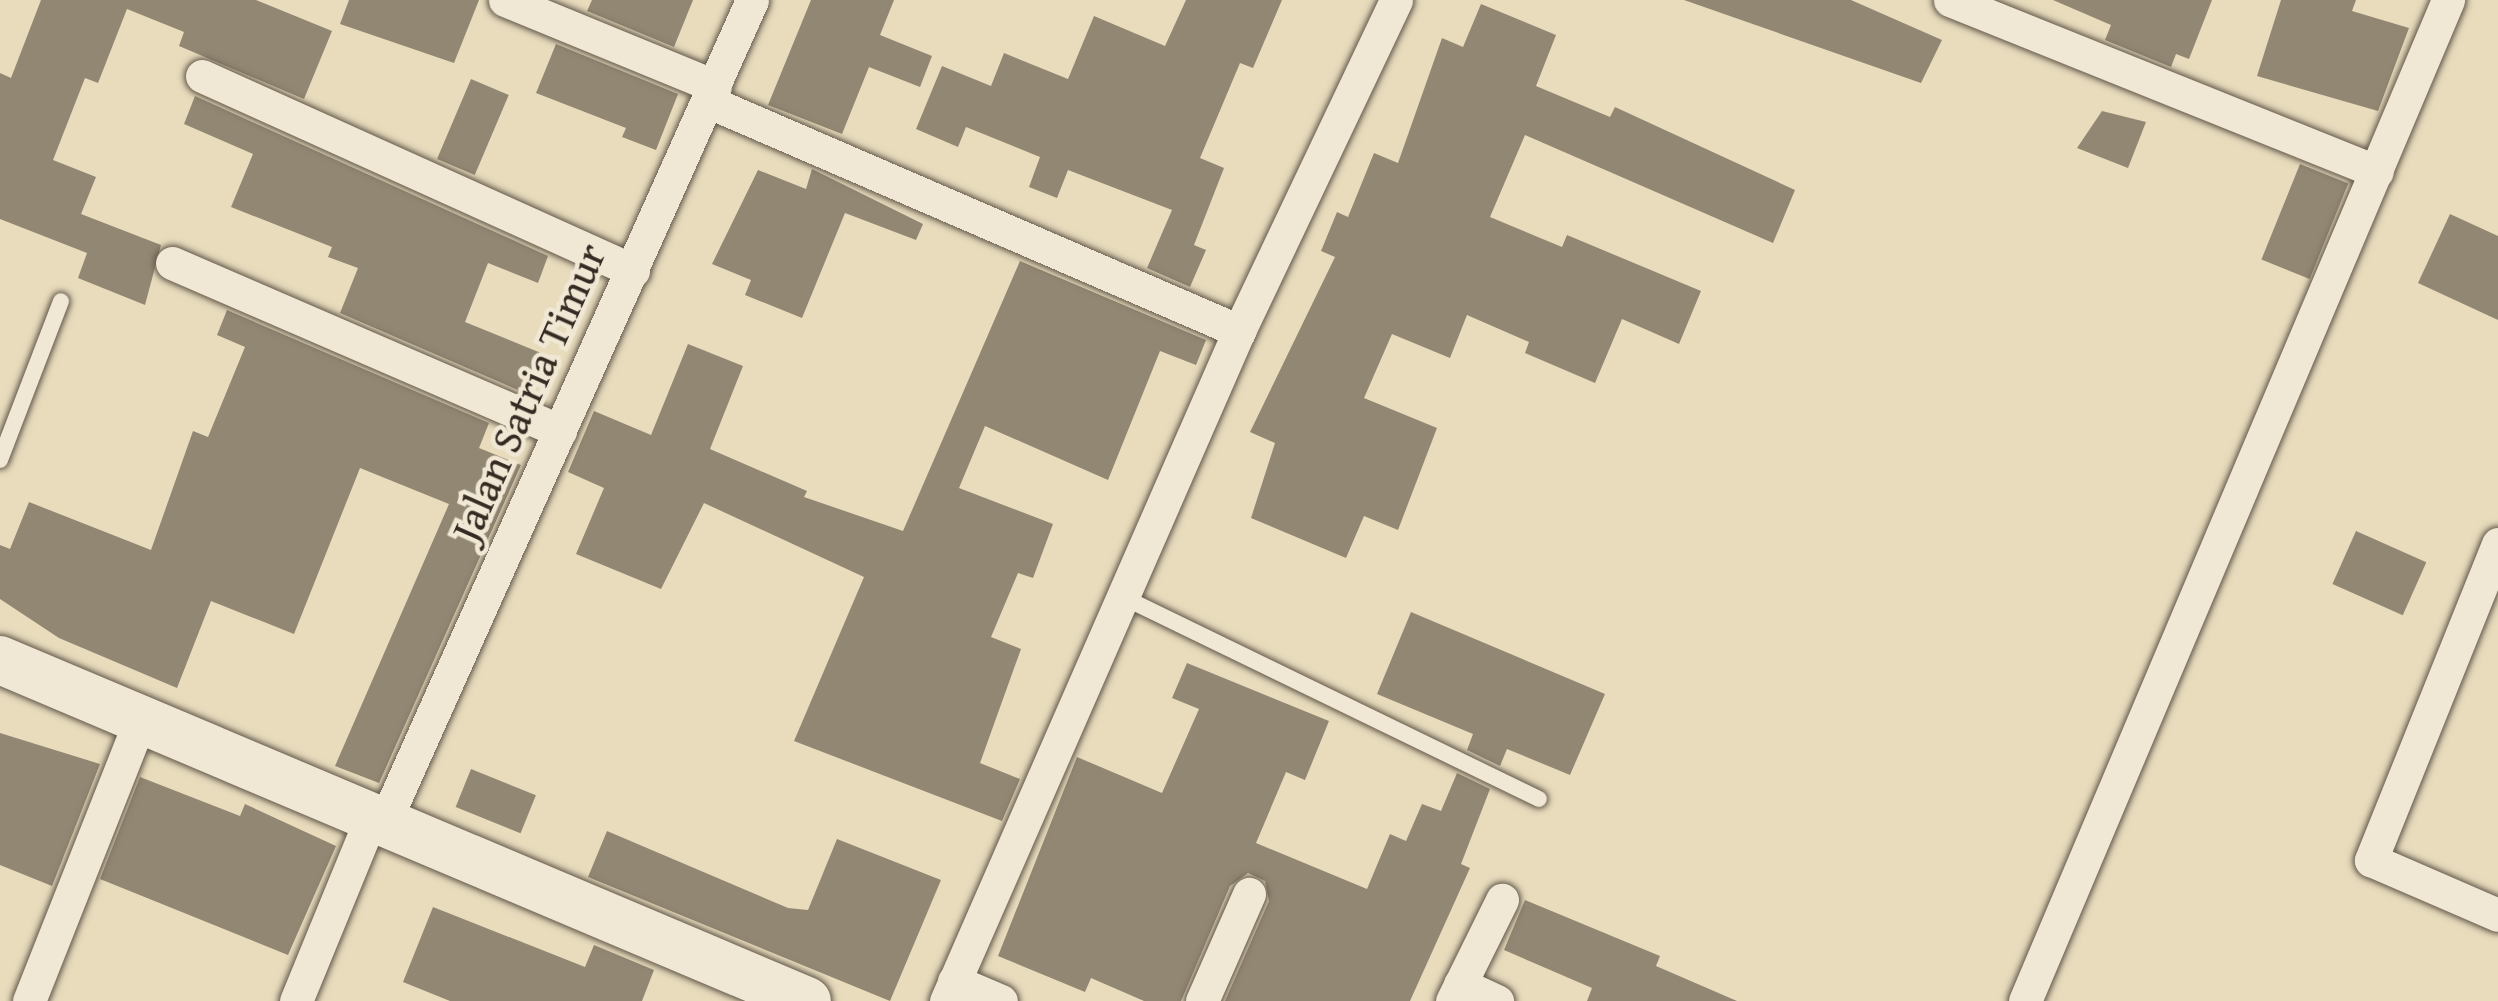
<!DOCTYPE html>
<style>
body{margin:0}
#map{position:relative;width:2498px;height:1001px;overflow:hidden;background:#e8dcbd;font-family:"Gentium Book Plus",serif}
div>[style]{position:absolute}
[style*='--x']{left:calc(var(--x)*1px);top:calc(var(--y)*1px);width:calc(var(--w)*1px);rotate:calc(var(--a)*1deg)}
.building>*{inset:0;background:#928773;transform-origin:0 0}
.roads{filter:drop-shadow(0 0 3px #62574a) drop-shadow(0 0 3px #62574a)}
.lane>*{height:16px;margin:-8px;padding:0 8px;transform-origin:8px;border-radius:8px;background:#f0e8d4}
.street>*{height:33px;margin:-16.5px;padding:0 16.5px;transform-origin:16.5px;border-radius:16.5px;background:#f0e8d4}
.secondary>*{height:48px;margin:-24px;padding:0 24px;transform-origin:24px;border-radius:24px;background:#f0e8d4}
span{translate:-50% -50%;white-space:nowrap;text-align:center;line-height:1.15;-webkit-text-stroke:9px #f0e8d4;paint-order:stroke}
.street-label{font-size:42px;color:#352b23}
</style>
<div id="map">
<div class="building">
<div style="clip-path:polygon(41px 0,256px 0,332px 31px,304px 99px,179px 46px,184px 32px,127px 9px,98px 83px,85px 78px,53px 160px,96px 177px,81px 214px,161px 245px,145px 305px,78px 278px,87px 253px,0 219px,0 73px,11px 78px)"></div>
<div style="clip-path:polygon(349px 0,479px 0,454px 63px,340px 24px)"></div>
<div style="clip-path:polygon(592px 0,693px 0,674px 47px,587px 11px)"></div>
<div style="clip-path:polygon(811px 0,894px 0,880px 35px,932px 56px,920px 87px,869px 67px,842px 134px,768px 105px)"></div>
<div style="clip-path:polygon(1186px 0,1282px 0,1253px 68px,1240px 63px,1200px 158px,1224px 168px,1194px 245px,1206px 250px,1190px 287px,1147px 268px,1172px 210px,1068px 170px,1057px 198px,1029px 187px,1040px 157px,966px 127px,958px 147px,916px 129px,942px 66px,991px 86px,1004px 53px,1068px 79px,1094px 16px,1165px 46px)"></div>
<div style="clip-path:polygon(1684px 0,1851px 0,1942px 40px,1921px 83px)"></div>
<div style="clip-path:polygon(2053px 0,2212px 0,2189px 59px,2176px 54px,2171px 67px,2105px 40px,2111px 25px)"></div>
<div style="clip-path:polygon(2281px 0,2356px 0,2352px 11px,2409px 28px,2378px 111px,2257px 76px)"></div>
<div style="clip-path:polygon(1481px 4px,1556px 35px,1536px 86px,1610px 117px,1615px 107px,1795px 190px,1773px 243px,1525px 135px,1490px 217px,1562px 247px,1567px 235px,1701px 291px,1679px 344px,1622px 319px,1595px 383px,1525px 353px,1529px 342px,1467px 315px,1450px 358px,1392px 334px,1364px 398px,1437px 428px,1398px 530px,1364px 516px,1346px 558px,1251px 518px,1275px 443px,1250px 432px,1335px 257px,1321px 251px,1337px 212px,1348px 217px,1374px 153px,1398px 163px,1442px 38px,1463px 47px)"></div>
<div style="clip-path:polygon(556px 44px,678px 94px,656px 150px,622px 137px,626px 128px,536px 93px)"></div>
<div style="left:471px;top:79px;width:41px;height:87px;rotate:23deg"></div>
<div style="clip-path:polygon(195px 96px,548px 256px,538px 283px,488px 263px,465px 322px,541px 353px,525px 393px,340px 313px,358px 268px,328px 257px,332px 247px,231px 207px,253px 154px,184px 124px)"></div>
<div style="clip-path:polygon(2102px 111px,2146px 122px,2128px 168px,2077px 148px)"></div>
<div style="left:2300px;top:164px;width:52px;height:103px;rotate:22deg"></div>
<div style="clip-path:polygon(812px 169px,923px 224px,916px 240px,845px 213px,802px 318px,745px 295px,751px 280px,712px 264px,758px 170px,806px 189px)"></div>
<div style="clip-path:polygon(2450px 214px,2498px 236px,2498px 320px,2418px 283px)"></div>
<div style="clip-path:polygon(1020px 261px,1206px 340px,1196px 365px,1160px 351px,1108px 480px,985px 426px,959px 488px,1053px 524px,1033px 578px,1018px 573px,991px 637px,1021px 649px,980px 763px,1020px 779px,1002px 821px,794px 741px,864px 577px,704px 503px,661px 589px,576px 554px,604px 488px,568px 472px,594px 411px,651px 435px,688px 344px,743px 366px,710px 449px,807px 491px,804px 497px,903px 531px)"></div>
<div style="clip-path:polygon(227px 310px,489px 423px,479px 448px,521px 465px,379px 783px,335px 766px,449px 504px,360px 468px,294px 634px,211px 601px,177px 688px,59px 638px,0 599px,0 545px,10px 549px,29px 502px,151px 550px,193px 431px,208px 437px,245px 347px,217px 335px)"></div>
<div style="left:2356px;top:531px;width:77px;height:58px;rotate:24deg"></div>
<div style="clip-path:polygon(1411px 612px,1605px 694px,1570px 775px,1507px 749px,1500px 766px,1467px 750px,1473px 734px,1377px 694px)"></div>
<div style="clip-path:polygon(1187px 663px,1329px 721px,1305px 780px,1286px 772px,1256px 843px,1367px 889px,1390px 834px,1406px 841px,1422px 804px,1441px 811px,1457px 773px,1490px 789px,1461px 864px,1470px 868px,1410px 1001px,1225px 1001px,1269px 901px,1265px 881px,1248px 873px,1230px 886px,1181px 1001px,1144px 1001px,1091px 978px,1085px 992px,998px 956px,1077px 757px,1162px 793px,1199px 709px,1172px 698px)"></div>
<div style="clip-path:polygon(0 733px,100px 764px,52px 886px,0 865px)"></div>
<div style="left:471px;top:769px;width:70px;height:41px;rotate:22deg"></div>
<div style="clip-path:polygon(140px 777px,240px 816px,245px 804px,336px 846px,288px 955px,100px 879px)"></div>
<div style="clip-path:polygon(607px 831px,788px 908px,808px 910px,837px 839px,941px 880px,890px 1001px,588px 877px)"></div>
<div style="clip-path:polygon(1525px 900px,1660px 956px,1656px 966px,1737px 1001px,1587px 1001px,1592px 988px,1504px 950px)"></div>
<div style="clip-path:polygon(433px 907px,585px 967px,594px 945px,654px 970px,642px 1001px,450px 1001px,403px 982px)"></div>
</div>
<div class="roads">
<div class="lane">
<div style="--x:0;--y:460;--w:170;--a:-69"></div>
<div style="--x:1125;--y:598;--w:460;--a:25.9"></div>
</div>
<div class="street">
<div style="--x:505;--y:0;--w:227;--a:22.3"></div>
<div style="--x:1950;--y:0;--w:460;--a:21.9"></div>
<div style="--x:202;--y:76;--w:473;--a:24.3"></div>
<div style="--x:707;--y:101;--w:580;--a:23.38"></div>
<div style="--x:172;--y:263;--w:423;--a:23.4"></div>
<div style="--x:2498;--y:544;--w:341;--a:111.9"></div>
<div style="--x:2371;--y:860;--w:138;--a:23.4"></div>
<div style="--x:385;--y:821;--w:899;--a:-65.91"></div>
<div style="--x:954;--y:981;--w:51;--a:23.1"></div>
<div style="--x:1460;--y:984;--w:41;--a:24.7"></div>
<div style="--x:29;--y:1001;--w:302;--a:-68.4"></div>
<div style="--x:296;--y:1001;--w:200;--a:-67.7"></div>
<div style="--x:946;--y:1001;--w:731;--a:-66.38"></div>
<div style="--x:1239;--y:331;--w:366;--a:-64.6"></div>
<div style="--x:1202;--y:1001;--w:117;--a:-66.3"></div>
<div style="--x:1452;--y:1001;--w:113;--a:-63.7"></div>
<div style="--x:2025;--y:1001;--w:1087;--a:-67.09"></div>
</div>
<div class="secondary">
<div style="--x:0;--y:660;--w:876;--a:22.91"></div>
</div>
</div>
<div class="street-label">
<span style="left:528px;top:392px;rotate:-66deg">Jalan Satria Timur</span>
</div>
</div>
